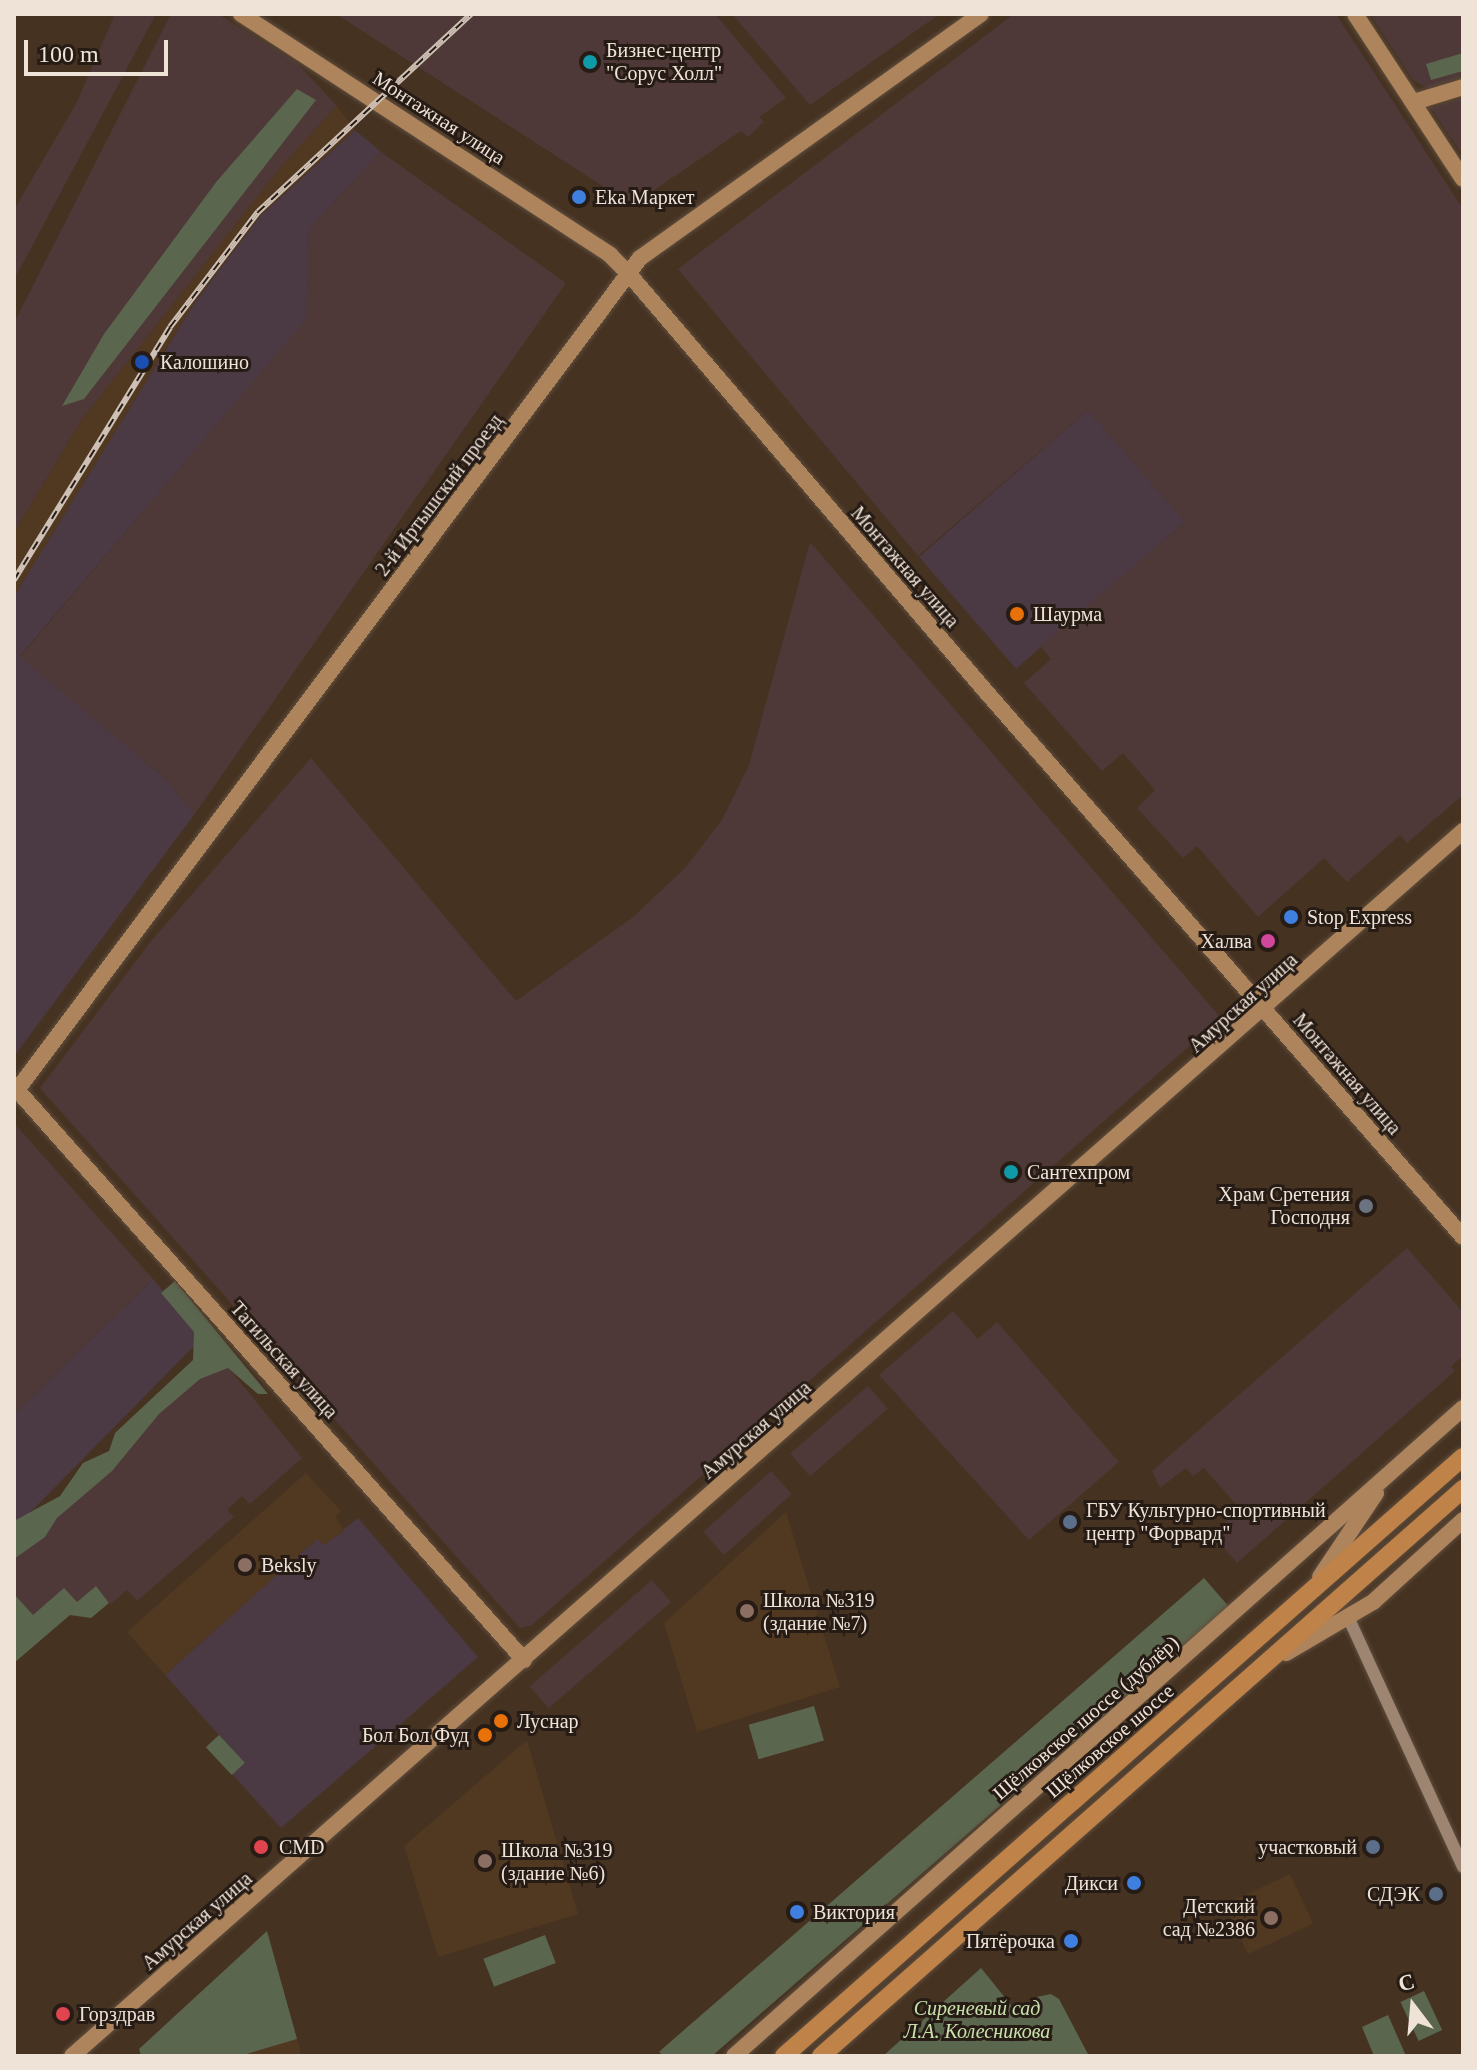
<!DOCTYPE html>
<meta charset="utf-8">
<style>
body{margin:0}
#map{position:relative;width:1477px;height:2070px;overflow:hidden;background:#463221;font-family:"Times New Roman",serif}
div>[style]{position:absolute}
[style*='--x']{left:calc(var(--x)*1px);top:calc(var(--y)*1px);width:calc(var(--w)*1px);rotate:calc(var(--a)*1deg)}
.commercial>*{inset:0;background:#4b3943;transform-origin:0 0}
.industrial>*{inset:0;background:#4e3938;transform-origin:0 0}
.built>*{inset:0;background:#513821;transform-origin:0 0}
.green>*{inset:0;background:#5b664e;transform-origin:0 0}
.roads{filter:drop-shadow(0 0 2px #5f4e3e) drop-shadow(0 0 2px #5f4e3e)}
.street>*{height:12px;margin:-6px;padding:0 6px;transform-origin:6px;border-radius:6px;background:#9d8571}
.secondary>*{height:16px;margin:-8px;padding:0 8px;transform-origin:8px;border-radius:8px;background:#ae845d}
.primary>*{height:18px;margin:-9px;padding:0 9px;transform-origin:9px;border-radius:9px;background:#bf8248}
.rail>*{height:6px;margin-top:-3px;transform-origin:0;background:repeating-linear-gradient(90deg,#261c15 0 9px,#cec0b4 0 18px);box-sizing:border-box;border-block:2px solid #cec0b4}
.dots>*{width:22px;height:22px;translate:-50% -50%;box-sizing:border-box;border:4px solid #261c15;border-radius:50%}
span{translate:-50% -50%;white-space:nowrap;text-align:center;line-height:1.15;-webkit-text-stroke:6px #261c15;paint-order:stroke}
.poi-label{font-size:20px;color:#efe2d7}
.left{translate:0 -50%;text-align:left}
.right{translate:-100% -50%;text-align:right}
.street-label{font-size:20px;color:#efe2d7}
.park-label{font-size:20px;color:#c9e2ab;font-style:italic}
.frame{position:absolute;inset:0;border:16px solid #efe2d7;pointer-events:none}
.north{position:absolute;left:1373px;top:1966px;width:80px;height:80px;-webkit-text-stroke:6px #261c15;paint-order:stroke;rotate:344deg;font-size:22px;font-weight:700;line-height:32px;text-align:center;color:#efe2d7}
.north::after{content:'';display:block;margin:auto;width:28px;height:36px;background:#efe2d7;clip-path:polygon(50% 0,100% 100%,50% 72%,0 100%)}
.scale{position:absolute;left:24px;top:40px;width:144px;height:36px;box-sizing:border-box;border:4px solid #efe2d7;border-top:0;padding-left:10px;font-size:24px;line-height:28px;white-space:nowrap;color:#efe2d7;-webkit-text-stroke:6px #261c15;paint-order:stroke}
</style>
<div id="map">
<div class="commercial">
<div style="clip-path:polygon(355px 130px,381px 152px,309px 229px,307px 319px,20px 656px,166px 779px,194px 815px,15px 1055px,14px 596px,195px 302px,261px 215px)"></div>
<div style="left:1088px;top:410px;width:148px;height:224px;rotate:49deg"></div>
<div style="clip-path:polygon(153px 1279px,203px 1337px,14px 1529px,14px 1414px)"></div>
<div style="clip-path:polygon(358px 1518px,478px 1657px,281px 1828px,232px 1774px,244px 1763px,165px 1675px,318px 1538px,324px 1545px)"></div>
</div>
<div class="industrial">
<div style="clip-path:polygon(115px 14px,156px 14px,14px 280px,14px 210px,77px 102px)"></div>
<div style="clip-path:polygon(171px 14px,218px 14px,297px 63px,337px 106px,281px 167px,81px 421px,14px 533px,14px 323px)"></div>
<div style="clip-path:polygon(336px 14px,715px 14px,786px 98px,759px 117px,764px 122px,748px 137px,741px 131px,632px 205px)"></div>
<div style="clip-path:polygon(732px 14px,940px 14px,810px 105px)"></div>
<div style="clip-path:polygon(1014px 14px,1336px 14px,1463px 209px,1463px 795px,1407px 843px,1400px 835px,1347px 882px,1324px 858px,1258px 917px,1197px 846px,1183px 858px,1137px 808px,1155px 790px,1123px 753px,1102px 771px,1024px 683px,1051px 659px,1040px 646px,1185px 522px,1088px 410px,918px 556px,678px 269px)"></div>
<div style="clip-path:polygon(1370px 14px,1463px 14px,1463px 77px,1427px 88px,1413px 80px)"></div>
<div style="clip-path:polygon(1463px 98px,1463px 156px,1431px 108px)"></div>
<div style="clip-path:polygon(381px 152px,566px 283px,194px 815px,166px 779px,20px 657px,306px 319px,309px 229px)"></div>
<div style="clip-path:polygon(810px 542px,1221px 1018px,532px 1625px,520px 1628px,40px 1088px,152px 940px,311px 758px,516px 1001px,632px 918px,685px 868px,722px 820px,749px 765px)"></div>
<div style="clip-path:polygon(14px 1123px,153px 1279px,14px 1414px)"></div>
<div style="clip-path:polygon(1407px 1248px,1463px 1312px,1463px 1356px,1451px 1366px,1455px 1371px,1237px 1563px,1212px 1534px,1240px 1509px,1204px 1468px,1193px 1476px,1186px 1468px,1160px 1488px,1152px 1471px)"></div>
<div style="clip-path:polygon(953px 1311px,978px 1339px,997px 1322px,1119px 1462px,1029px 1540px,879px 1375px)"></div>
<div style="clip-path:polygon(214px 1350px,302px 1458px,250px 1504px,242px 1496px,227px 1510px,234px 1517px,137px 1601px,127px 1590px,111px 1604px,95px 1587px,77px 1602px,33px 1615px,14px 1594px,14px 1548px)"></div>
<div style="left:868px;top:1386px;width:30px;height:103px;rotate:49deg"></div>
<div style="left:771px;top:1471px;width:31px;height:91px;rotate:48deg"></div>
<div style="left:652px;top:1580px;width:29px;height:162px;rotate:49deg"></div>
</div>
<div class="built">
<div style="clip-path:polygon(337px 106px,355px 130px,261px 215px,195px 302px,14px 596px,14px 533px,81px 421px,281px 167px)"></div>
<div style="clip-path:polygon(306px 1473px,341px 1511px,336px 1517px,344px 1531px,324px 1545px,317px 1539px,165px 1675px,127px 1632px)"></div>
<div style="clip-path:polygon(786px 1512px,840px 1687px,697px 1732px,664px 1623px)"></div>
<div style="clip-path:polygon(527px 1740px,578px 1914px,438px 1957px,404px 1846px)"></div>
<div style="left:1290px;top:1874px;width:55px;height:72px;rotate:65deg"></div>
<div style="clip-path:polygon(297px 2039px,302px 2056px,240px 2056px)"></div>
</div>
<div class="green">
<div style="clip-path:polygon(1463px 53px,1463px 71px,1431px 80px,1426px 64px)"></div>
<div style="clip-path:polygon(297px 89px,316px 100px,84px 399px,62px 406px,104px 334px,217px 181px)"></div>
<div style="clip-path:polygon(175px 1281px,268px 1394px,258px 1394px,228px 1368px,200px 1379px,159px 1414px,112px 1471px,57px 1518px,45px 1537px,14px 1559px,14px 1521px,60px 1496px,83px 1463px,109px 1451px,115px 1433px,193px 1360px,194px 1332px,161px 1293px)"></div>
<div style="left:1204px;top:1578px;width:38px;height:722px;rotate:49deg"></div>
<div style="clip-path:polygon(96px 1586px,109px 1603px,91px 1618px,70px 1615px,14px 1663px,14px 1594px,33px 1615px,64px 1588px,77px 1602px)"></div>
<div style="left:814px;top:1706px;width:36px;height:68px;rotate:74deg"></div>
<div style="left:219px;top:1735px;width:38px;height:18px;rotate:47deg"></div>
<div style="clip-path:polygon(267px 1931px,297px 2039px,240px 2056px,141px 2056px,139px 2049px)"></div>
<div style="left:545px;top:1935px;width:30px;height:66px;rotate:69deg"></div>
<div style="clip-path:polygon(981px 1968px,1015px 2010px,1025px 2010px,1032px 1998px,1051px 1994px,1059px 1999px,1089px 2056px,883px 2056px)"></div>
<div style="left:1424px;top:1991px;width:43px;height:26px;rotate:65deg"></div>
<div style="clip-path:polygon(1388px 2015px,1406px 2056px,1374px 2056px,1362px 2027px)"></div>
</div>
<div class="roads">
<div class="street">
<div style="--x:1348;--y:1617;--w:275;--a:65.3"></div>
</div>
<div class="secondary">
<div style="--x:241;--y:14;--w:441;--a:33.1"></div>
<div style="--x:610;--y:255;--w:27;--a:45"></div>
<div style="--x:629;--y:274;--w:553;--a:49.48"></div>
<div style="--x:988;--y:694;--w:721;--a:48.82"></div>
<div style="--x:1355;--y:14;--w:197;--a:56.8"></div>
<div style="--x:1414;--y:102;--w:51;--a:-17"></div>
<div style="--x:1320;--y:1577;--w:101;--a:-56.3"></div>
<div style="--x:1286;--y:1653;--w:101;--a:-30.4"></div>
<div style="--x:1373;--y:1602;--w:122;--a:-42.3"></div>
<div style="--x:524;--y:1660;--w:763;--a:-131.65"></div>
<div style="--x:17;--y:1090;--w:1039;--a:-53.17"></div>
<div style="--x:640;--y:258;--w:419;--a:-35.6"></div>
<div style="--x:72;--y:2056;--w:1854;--a:-41.37"></div>
<div style="--x:734;--y:2056;--w:975;--a:-41.63"></div>
</div>
<div class="primary">
<div style="--x:784;--y:2056;--w:905;--a:-41.42"></div>
<div style="--x:821;--y:2056;--w:857;--a:-41.45"></div>
</div>
</div>
<div class="rail">
<div style="--x:14;--y:580;--w:297;--a:-58.3"></div>
<div style="--x:170;--y:327;--w:145;--a:-52.6"></div>
<div style="--x:258;--y:212;--w:291;--a:-42.9"></div>
</div>
<div class="dots">
<div style="left:590px;top:62px;background:#0f9aa8"></div>
<div style="left:579px;top:197px;background:#3f7fe0"></div>
<div style="left:142px;top:362px;background:#1a4fb4"></div>
<div style="left:1017px;top:614px;background:#e8710a"></div>
<div style="left:1291px;top:917px;background:#3f7fe0"></div>
<div style="left:1268px;top:941px;background:#d1479c"></div>
<div style="left:1011px;top:1172px;background:#0f9aa8"></div>
<div style="left:1366px;top:1206px;background:#6b7280"></div>
<div style="left:1070px;top:1522px;background:#5c6f8a"></div>
<div style="left:245px;top:1565px;background:#8d6e63"></div>
<div style="left:747px;top:1611px;background:#8d6e63"></div>
<div style="left:501px;top:1721px;background:#e8710a"></div>
<div style="left:485px;top:1735px;background:#e8710a"></div>
<div style="left:261px;top:1847px;background:#e0444e"></div>
<div style="left:1373px;top:1847px;background:#5c6f8a"></div>
<div style="left:485px;top:1861px;background:#8d6e63"></div>
<div style="left:1134px;top:1883px;background:#3f7fe0"></div>
<div style="left:1436px;top:1894px;background:#5c6f8a"></div>
<div style="left:797px;top:1912px;background:#3f7fe0"></div>
<div style="left:1271px;top:1918px;background:#8d6e63"></div>
<div style="left:1071px;top:1941px;background:#3f7fe0"></div>
<div style="left:63px;top:2014px;background:#e0444e"></div>
</div>
<div class="poi-label">
<span class="left" style="left:606px;top:62px">Бизнес-центр<br>"Сорус Холл"</span>
<span class="left" style="left:595px;top:197px">Eka Маркет</span>
<span class="left" style="left:160px;top:362px">Калошино</span>
<span class="left" style="left:1033px;top:614px">Шаурма</span>
<span class="left" style="left:1307px;top:917px">Stop Express</span>
<span class="right" style="left:1252px;top:941px">Халва</span>
<span class="left" style="left:1027px;top:1172px">Сантехпром</span>
<span class="right" style="left:1350px;top:1206px">Храм Сретения<br>Господня</span>
<span class="left" style="left:1086px;top:1522px">ГБУ Культурно-спортивный<br>центр "Форвард"</span>
<span class="left" style="left:261px;top:1565px">Beksly</span>
<span class="left" style="left:763px;top:1612px">Школа №319<br>(здание №7)</span>
<span class="left" style="left:517px;top:1721px">Луснар</span>
<span class="right" style="left:469px;top:1735px">Бол Бол Фуд</span>
<span class="left" style="left:279px;top:1847px">CMD</span>
<span class="right" style="left:1357px;top:1847px">участковый</span>
<span class="left" style="left:501px;top:1862px">Школа №319<br>(здание №6)</span>
<span class="right" style="left:1118px;top:1883px">Дикси</span>
<span class="right" style="left:1420px;top:1894px">СДЭК</span>
<span class="right" style="left:1255px;top:1918px">Детский<br>сад №2386</span>
<span class="left" style="left:813px;top:1912px">Виктория</span>
<span class="right" style="left:1055px;top:1941px">Пятёрочка</span>
<span class="left" style="left:79px;top:2014px">Горздрав</span>
</div>
<div class="street-label">
<span style="left:439px;top:118px;rotate:33deg">Монтажная улица</span>
<span style="left:439px;top:495px;rotate:-53deg">2-й Иртышский проезд</span>
<span style="left:905px;top:567px;rotate:49deg">Монтажная улица</span>
<span style="left:1243px;top:1003px;rotate:-42deg">Амурская улица</span>
<span style="left:1347px;top:1074px;rotate:49deg">Монтажная улица</span>
<span style="left:284px;top:1360px;rotate:48deg">Тагильская улица</span>
<span style="left:756px;top:1430px;rotate:-41deg">Амурская улица</span>
<span style="left:1086px;top:1718px;rotate:-41deg">Щёлковское шоссе (дублёр)</span>
<span style="left:1110px;top:1741px;rotate:-41deg">Щёлковское шоссе</span>
<span style="left:197px;top:1921px;rotate:-41deg">Амурская улица</span>
</div>
<div class="park-label">
<span style="left:977px;top:2020px">Сиреневый сад<br>Л.А. Колесникова</span>
</div>
<div class="frame"></div>
<div class="north">С</div>
<div class="scale">100 m</div>
</div>
